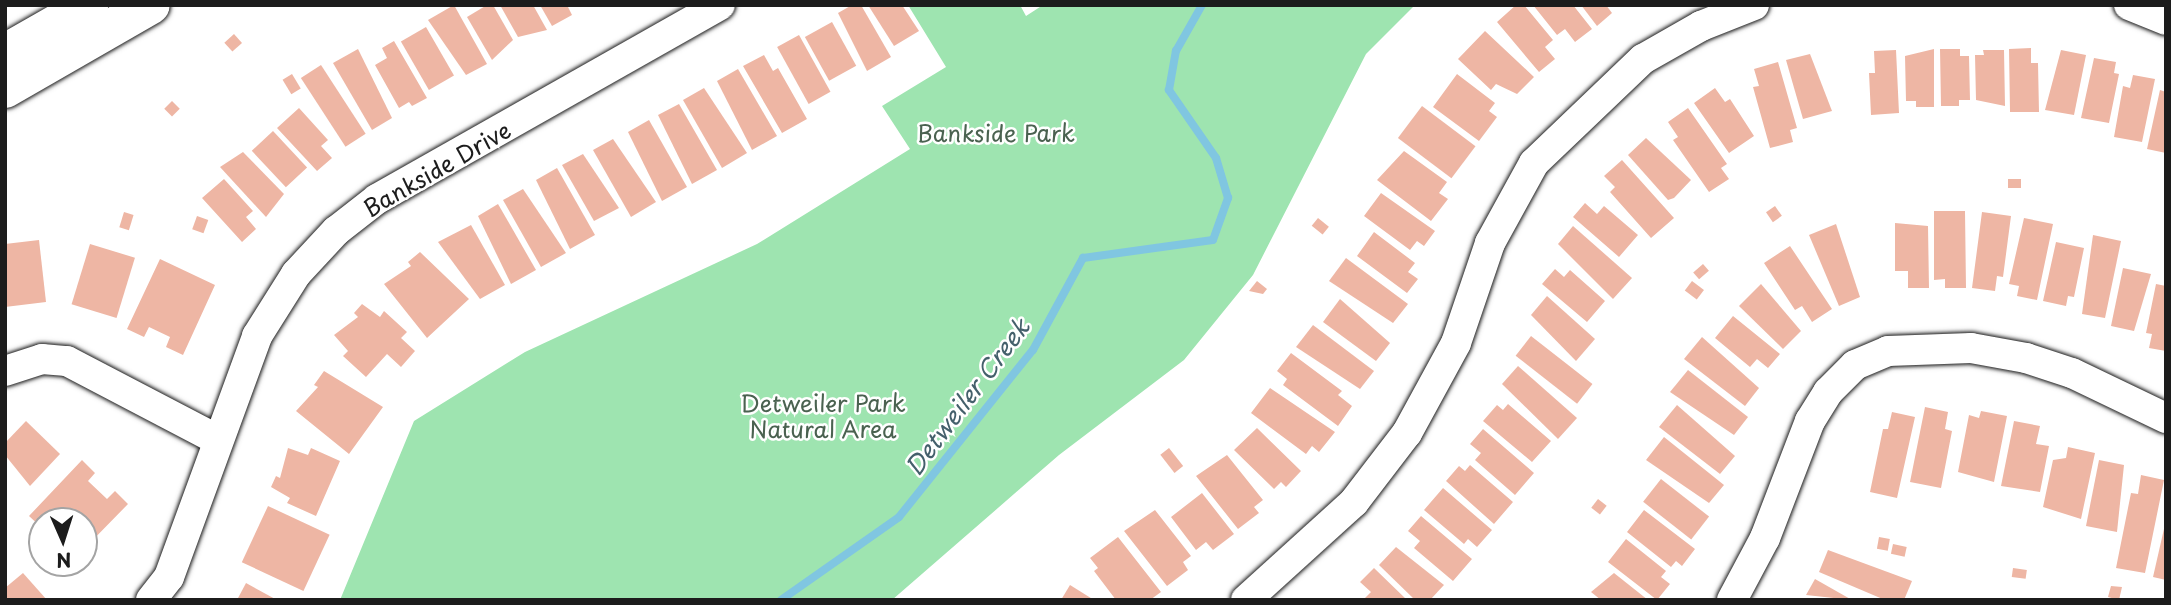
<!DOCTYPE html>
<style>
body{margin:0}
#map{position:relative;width:2171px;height:605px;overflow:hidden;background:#fff;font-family:"Playpen Sans",sans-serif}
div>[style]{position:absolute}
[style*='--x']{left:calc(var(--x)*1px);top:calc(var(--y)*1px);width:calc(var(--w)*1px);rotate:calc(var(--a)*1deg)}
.green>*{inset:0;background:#9ee4b0}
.stream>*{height:8px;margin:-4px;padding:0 4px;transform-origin:4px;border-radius:4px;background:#80c6e1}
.building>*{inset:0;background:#eeb6a4;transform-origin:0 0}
.roads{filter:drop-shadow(0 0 2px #1c1c1c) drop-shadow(0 0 2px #1c1c1c)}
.street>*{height:30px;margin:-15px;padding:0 15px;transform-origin:15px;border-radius:15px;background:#fff}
.secondary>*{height:38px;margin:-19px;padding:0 19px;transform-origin:19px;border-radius:19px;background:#fff}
span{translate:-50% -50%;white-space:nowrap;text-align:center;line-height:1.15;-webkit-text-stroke:5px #fff;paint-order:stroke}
.park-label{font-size:23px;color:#4a6250}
.street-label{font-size:23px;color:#1c1c1c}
.water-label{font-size:24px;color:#44606b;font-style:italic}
.frame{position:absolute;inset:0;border:7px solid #1c1c1c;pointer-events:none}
.north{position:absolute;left:28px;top:507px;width:70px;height:70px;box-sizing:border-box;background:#fff;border:2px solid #a4a4a4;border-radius:50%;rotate:177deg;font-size:19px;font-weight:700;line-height:28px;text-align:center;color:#1c1c1c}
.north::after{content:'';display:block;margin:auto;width:24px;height:32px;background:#1c1c1c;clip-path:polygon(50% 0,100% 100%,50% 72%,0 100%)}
</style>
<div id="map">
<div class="green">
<div style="clip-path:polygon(908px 5px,1020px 5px,1026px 16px,1043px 5px,1415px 5px,1366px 54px,1253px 275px,1184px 360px,1059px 455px,892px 600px,340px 600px,414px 421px,525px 352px,757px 244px,910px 149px,882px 106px,946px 67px)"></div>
</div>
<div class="stream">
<div style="--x:781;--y:600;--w:144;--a:-35.1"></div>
<div style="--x:899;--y:517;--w:214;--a:-51.3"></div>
<div style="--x:1033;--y:350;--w:105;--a:-61.5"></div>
<div style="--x:1083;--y:258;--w:131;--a:-7.9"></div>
<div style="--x:1213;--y:240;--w:45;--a:-70.3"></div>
<div style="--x:1228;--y:198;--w:42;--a:-106.7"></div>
<div style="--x:1216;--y:158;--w:83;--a:-124.7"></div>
<div style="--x:1169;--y:90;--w:40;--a:-80"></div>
<div style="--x:1176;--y:51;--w:53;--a:-60.5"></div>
</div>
<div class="building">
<div style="clip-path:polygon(454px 5px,487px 64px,466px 75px,428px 20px)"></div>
<div style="clip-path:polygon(487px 5px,493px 5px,513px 40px,492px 60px,467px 17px)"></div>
<div style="clip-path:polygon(500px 5px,533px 5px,547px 30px,518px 37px)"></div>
<div style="clip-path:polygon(540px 5px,567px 5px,572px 15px,552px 26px)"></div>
<div style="clip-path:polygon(852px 5px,861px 5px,891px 57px,867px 71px,838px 13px)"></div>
<div style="clip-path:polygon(868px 5px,902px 5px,919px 31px,894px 46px)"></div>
<div style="clip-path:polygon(1516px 5px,1524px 5px,1553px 40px,1545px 47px,1555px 59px,1539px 72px,1497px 22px)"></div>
<div style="clip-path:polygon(1533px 5px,1573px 5px,1592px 29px,1575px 42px,1565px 29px,1557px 35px)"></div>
<div style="clip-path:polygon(1581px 5px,1606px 5px,1612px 13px,1597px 26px)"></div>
<div style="left:832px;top:22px;width:50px;height:31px;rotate:61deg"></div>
<div style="left:426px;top:27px;width:56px;height:29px;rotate:60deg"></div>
<div style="clip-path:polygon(1485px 31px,1534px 77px,1517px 94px,1496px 84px,1491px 90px,1458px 59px)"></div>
<div style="left:234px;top:34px;width:12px;height:13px;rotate:48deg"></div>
<div style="left:799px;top:35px;width:65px;height:25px;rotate:61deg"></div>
<div style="clip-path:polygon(394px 41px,427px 98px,412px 106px,409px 102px,399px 108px,375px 65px,387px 58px,382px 48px)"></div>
<div style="clip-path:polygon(2031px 48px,2031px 63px,2038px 63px,2039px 112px,2010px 112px,2009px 49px)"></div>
<div style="clip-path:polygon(358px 49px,392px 118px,372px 130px,333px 63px)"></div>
<div style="clip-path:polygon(1934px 49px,1934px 107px,1916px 107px,1916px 101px,1906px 101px,1905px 56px)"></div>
<div style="clip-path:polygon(1940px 49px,1960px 49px,1960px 56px,1969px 56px,1970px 100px,1959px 100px,1959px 106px,1941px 106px)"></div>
<div style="clip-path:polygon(1896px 50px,1899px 113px,1871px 115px,1869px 73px,1875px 73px,1874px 51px)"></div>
<div style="clip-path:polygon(1983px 50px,2004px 50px,2005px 106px,1976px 100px,1975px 55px,1984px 55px)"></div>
<div style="clip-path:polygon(2061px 50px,2086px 55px,2074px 115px,2045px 110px)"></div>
<div style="clip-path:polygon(1810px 54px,1832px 111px,1803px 119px,1786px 60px)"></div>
<div style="clip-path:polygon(764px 55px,773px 71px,778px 68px,807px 119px,782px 133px,743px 66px)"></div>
<div style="clip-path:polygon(2094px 58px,2116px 62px,2114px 73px,2119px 74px,2109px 123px,2081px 118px)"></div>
<div style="clip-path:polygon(1778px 62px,1797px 128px,1790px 130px,1793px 142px,1770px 148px,1753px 87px,1759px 86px,1754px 69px)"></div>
<div style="left:321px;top:65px;width:82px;height:24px;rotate:57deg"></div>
<div style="clip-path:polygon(738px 69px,777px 136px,752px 150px,717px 81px)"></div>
<div style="left:292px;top:74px;width:17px;height:11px;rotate:59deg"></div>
<div style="clip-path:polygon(1457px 74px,1495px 103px,1489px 111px,1497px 117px,1479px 141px,1433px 107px)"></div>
<div style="clip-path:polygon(2133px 75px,2155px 79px,2142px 142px,2114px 137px,2123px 86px,2130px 88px)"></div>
<div style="clip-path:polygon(704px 88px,747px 153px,722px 168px,683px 100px)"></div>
<div style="clip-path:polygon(1715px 88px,1725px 102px,1730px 99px,1754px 136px,1729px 153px,1694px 103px)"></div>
<div style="clip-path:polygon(2160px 90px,2166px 92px,2166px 153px,2147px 149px)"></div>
<div style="left:172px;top:101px;width:11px;height:11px;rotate:45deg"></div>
<div style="clip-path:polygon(679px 104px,717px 170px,692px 184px,658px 115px)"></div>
<div style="left:1422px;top:106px;width:67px;height:40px;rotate:37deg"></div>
<div style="clip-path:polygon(299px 108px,328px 140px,321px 146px,332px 158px,317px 171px,277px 128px)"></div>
<div style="clip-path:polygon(1688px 108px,1727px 164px,1721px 168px,1729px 179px,1709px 192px,1673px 140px,1678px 137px,1668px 122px)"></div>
<div style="clip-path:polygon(649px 120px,687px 187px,662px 201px,628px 132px)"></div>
<div style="left:273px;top:131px;width:50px;height:29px;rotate:47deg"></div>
<div style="clip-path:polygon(1646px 138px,1691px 180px,1674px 198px,1668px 200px,1628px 155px)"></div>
<div style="clip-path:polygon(613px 139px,656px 202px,631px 217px,593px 150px)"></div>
<div style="clip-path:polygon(1404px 151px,1447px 182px,1439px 193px,1448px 199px,1431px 221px,1377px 180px)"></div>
<div style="clip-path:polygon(243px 152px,284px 194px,266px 217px,220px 167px)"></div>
<div style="clip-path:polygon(583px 154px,619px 208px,594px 221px,562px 165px)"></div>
<div style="clip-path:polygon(1622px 160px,1674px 218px,1651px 238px,1610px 192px,1615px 187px,1604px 176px)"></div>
<div style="clip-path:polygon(557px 168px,595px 235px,570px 249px,536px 180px)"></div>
<div style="clip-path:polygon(224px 179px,253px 211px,246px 217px,256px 229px,242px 242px,202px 198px)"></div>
<div style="left:2008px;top:179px;width:13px;height:9px"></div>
<div style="clip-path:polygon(523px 189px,566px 253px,541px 267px,503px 200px)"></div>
<div style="clip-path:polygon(1381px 193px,1435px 231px,1424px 246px,1417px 241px,1410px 250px,1364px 216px)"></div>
<div style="clip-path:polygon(1585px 203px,1597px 214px,1604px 206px,1638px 235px,1619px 257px,1573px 217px)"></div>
<div style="clip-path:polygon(498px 204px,536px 270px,511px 284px,478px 216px)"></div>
<div style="left:1775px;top:206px;width:12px;height:11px;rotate:55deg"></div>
<div style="clip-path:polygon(1934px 211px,1965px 211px,1966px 288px,1945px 288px,1945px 279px,1934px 280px)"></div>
<div style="left:124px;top:212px;width:10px;height:16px;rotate:17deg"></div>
<div style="clip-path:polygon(1982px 212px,2011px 216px,2003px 277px,1997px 276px,1995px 291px,1972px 288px)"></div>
<div style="left:197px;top:216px;width:12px;height:14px;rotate:20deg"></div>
<div style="left:1318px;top:218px;width:14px;height:10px;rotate:39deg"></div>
<div style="clip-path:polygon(2024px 218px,2053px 224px,2037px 300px,2017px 296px,2019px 286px,2009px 284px)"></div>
<div style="clip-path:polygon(1895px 223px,1928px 226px,1929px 288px,1908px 288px,1908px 271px,1895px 271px)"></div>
<div style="clip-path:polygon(1836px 224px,1860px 297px,1839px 306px,1809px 235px)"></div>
<div style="clip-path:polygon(471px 225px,505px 285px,480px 299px,438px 242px)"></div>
<div style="clip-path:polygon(1573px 226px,1632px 278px,1613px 299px,1558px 244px)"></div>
<div style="clip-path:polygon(1374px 232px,1415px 263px,1408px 272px,1418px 279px,1407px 293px,1357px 256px)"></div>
<div style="clip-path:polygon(2093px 235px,2121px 241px,2105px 318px,2082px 314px)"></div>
<div style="clip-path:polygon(39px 240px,46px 302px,5px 307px,5px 244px)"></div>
<div style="clip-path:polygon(2056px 242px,2084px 248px,2074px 297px,2068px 296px,2066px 306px,2043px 301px)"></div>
<div style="left:90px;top:244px;width:47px;height:63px;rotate:17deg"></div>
<div style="clip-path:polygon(1790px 246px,1832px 309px,1812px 322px,1802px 306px,1795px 310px,1764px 263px)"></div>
<div style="clip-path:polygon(420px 252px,469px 299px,427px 338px,384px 284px,411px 266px,408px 262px)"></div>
<div style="clip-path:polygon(1346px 258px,1408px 304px,1393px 323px,1329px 281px)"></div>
<div style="clip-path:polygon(160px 259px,215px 285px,183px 355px,166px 347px,170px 337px,149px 327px,144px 337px,127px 329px)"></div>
<div style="left:1703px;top:264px;width:9px;height:13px;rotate:49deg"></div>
<div style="clip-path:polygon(2123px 268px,2151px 274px,2134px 331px,2111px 326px)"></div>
<div style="clip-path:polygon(1555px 269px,1564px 277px,1570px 270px,1605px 301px,1587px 322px,1542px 284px)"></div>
<div style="clip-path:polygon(1257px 281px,1267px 289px,1263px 294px,1249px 291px)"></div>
<div style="left:1692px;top:281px;width:15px;height:12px;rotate:37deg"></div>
<div style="clip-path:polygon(1761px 284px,1801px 331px,1783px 349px,1739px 306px)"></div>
<div style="clip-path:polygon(2156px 284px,2166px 286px,2166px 351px,2149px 348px,2152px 334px,2146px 333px)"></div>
<div style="clip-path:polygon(1547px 296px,1595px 339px,1576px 361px,1531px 315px)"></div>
<div style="clip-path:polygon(1340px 299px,1390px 343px,1376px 361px,1323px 322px)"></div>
<div style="clip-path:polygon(362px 304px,380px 317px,384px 311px,407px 332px,401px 338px,415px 351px,401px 367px,387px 354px,366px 377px,343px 356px,348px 351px,334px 335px,358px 317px,354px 313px)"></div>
<div style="clip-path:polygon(1733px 316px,1780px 354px,1768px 368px,1757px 359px,1750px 367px,1715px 338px)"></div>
<div style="clip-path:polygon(1313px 325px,1374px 371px,1360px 389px,1296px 347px)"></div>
<div style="left:1531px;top:336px;width:78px;height:25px;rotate:38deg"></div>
<div style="clip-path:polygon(1702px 337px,1759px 388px,1745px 406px,1684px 359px)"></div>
<div style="clip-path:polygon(1291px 353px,1342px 391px,1338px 395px,1352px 406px,1338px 426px,1283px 385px,1287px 379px,1277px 371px)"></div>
<div style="clip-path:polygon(1518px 366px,1577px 418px,1558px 439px,1502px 384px)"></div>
<div style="clip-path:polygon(1688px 370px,1748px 417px,1734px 435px,1670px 392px)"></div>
<div style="clip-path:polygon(324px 371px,383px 407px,349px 454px,296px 411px,318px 387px,314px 385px)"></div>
<div style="clip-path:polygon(1270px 388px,1335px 432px,1319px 452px,1312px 446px,1306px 454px,1251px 413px)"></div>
<div style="clip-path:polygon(1508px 404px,1551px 441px,1532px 462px,1483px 421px,1497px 405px,1503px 410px)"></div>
<div style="clip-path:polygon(1677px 405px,1735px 456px,1720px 474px,1659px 427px)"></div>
<div style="clip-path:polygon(1925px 407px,1948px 412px,1945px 429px,1952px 431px,1941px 488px,1910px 482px)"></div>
<div style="clip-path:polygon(1981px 411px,2007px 416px,1994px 482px,1958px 472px,1969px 415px,1979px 418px)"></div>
<div style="clip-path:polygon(1892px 412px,1915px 417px,1897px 498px,1870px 492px,1883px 429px,1888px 429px)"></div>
<div style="clip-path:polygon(26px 421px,60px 454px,30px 486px,5px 455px,5px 443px)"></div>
<div style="clip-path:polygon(2014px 421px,2040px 426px,2036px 444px,2049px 446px,2040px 492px,2001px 486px)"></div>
<div style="clip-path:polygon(1257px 428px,1301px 471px,1286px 487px,1281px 482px,1274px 489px,1234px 450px)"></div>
<div style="clip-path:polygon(1483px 429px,1534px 473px,1515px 495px,1475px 460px,1481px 453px,1470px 444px)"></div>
<div style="clip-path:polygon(1664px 437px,1724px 485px,1709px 503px,1646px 460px)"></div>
<div style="clip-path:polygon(2068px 447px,2095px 453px,2081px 519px,2043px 507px,2053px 460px,2066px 458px)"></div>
<div style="clip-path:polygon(288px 448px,308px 455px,311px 448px,340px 461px,316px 516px,287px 503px,290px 498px,271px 487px,276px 476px,280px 478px)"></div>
<div style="left:1169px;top:448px;width:23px;height:11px;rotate:52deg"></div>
<div style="clip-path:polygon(1227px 455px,1263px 500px,1254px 507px,1259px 513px,1238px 529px,1196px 476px)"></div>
<div style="clip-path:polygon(82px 460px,95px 473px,88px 481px,107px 499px,115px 491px,128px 504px,84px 549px,84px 521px,42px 521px,42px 528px,29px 516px)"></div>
<div style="clip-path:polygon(2099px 460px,2124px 465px,2117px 532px,2086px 526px)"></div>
<div style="clip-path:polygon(1470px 465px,1513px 502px,1494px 524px,1446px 481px,1459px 466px,1465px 471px)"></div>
<div style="clip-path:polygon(2141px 475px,2164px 480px,2145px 573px,2116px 568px,2131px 493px,2138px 494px)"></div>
<div style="left:1661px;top:479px;width:61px;height:29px;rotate:38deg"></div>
<div style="clip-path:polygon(1443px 488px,1492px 530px,1477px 547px,1468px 539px,1464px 544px,1424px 510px)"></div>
<div style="clip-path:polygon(1202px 493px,1234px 534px,1213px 550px,1206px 542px,1196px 550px,1171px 517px)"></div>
<div style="left:1598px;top:499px;width:11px;height:11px;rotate:38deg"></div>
<div style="left:268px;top:506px;width:68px;height:62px;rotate:25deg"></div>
<div style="clip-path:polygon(1155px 510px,1191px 556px,1183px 562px,1188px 570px,1167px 586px,1124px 531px)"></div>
<div style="clip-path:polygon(1644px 510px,1695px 549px,1682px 566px,1676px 561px,1671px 567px,1627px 532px)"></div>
<div style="clip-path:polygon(1421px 516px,1472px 559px,1453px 581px,1414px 548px,1420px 541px,1408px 531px)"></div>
<div style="clip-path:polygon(2166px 520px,2166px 580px,2153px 577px)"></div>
<div style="clip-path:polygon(1118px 537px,1161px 592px,1150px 600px,1116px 600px,1094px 571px,1098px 568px,1090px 558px)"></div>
<div style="left:1879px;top:537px;width:11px;height:12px;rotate:10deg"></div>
<div style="clip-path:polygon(1626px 539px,1666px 571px,1661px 577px,1670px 584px,1657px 600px,1608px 562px)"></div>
<div style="left:1893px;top:544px;width:14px;height:10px;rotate:12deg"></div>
<div style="clip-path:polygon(1396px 547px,1444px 585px,1430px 600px,1415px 600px,1379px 565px)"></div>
<div style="clip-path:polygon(1828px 550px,1912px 581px,1904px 600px,1885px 600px,1819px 572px)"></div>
<div style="clip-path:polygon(1374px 568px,1407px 600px,1363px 600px,1371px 592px,1360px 582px)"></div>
<div style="left:2013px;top:568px;width:14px;height:9px;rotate:8deg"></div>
<div style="clip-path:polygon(23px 573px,47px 600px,5px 600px,5px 588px)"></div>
<div style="clip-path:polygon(1614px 573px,1648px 600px,1601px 600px,1591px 592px)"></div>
<div style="clip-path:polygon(1815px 579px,1852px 600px,1806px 595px)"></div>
<div style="clip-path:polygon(246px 583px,277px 600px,237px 600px)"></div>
<div style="clip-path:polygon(1070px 585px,1094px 600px,1061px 600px)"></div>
<div style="clip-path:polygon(2111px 586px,2122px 587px,2119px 600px,2108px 597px)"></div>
</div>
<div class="roads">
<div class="street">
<div style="--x:2129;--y:5;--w:40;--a:22"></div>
<div style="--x:5;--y:371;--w:39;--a:-18"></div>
<div style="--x:42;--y:359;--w:25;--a:5"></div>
<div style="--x:67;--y:361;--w:168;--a:27.6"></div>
<div style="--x:151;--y:600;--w:29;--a:-52"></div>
<div style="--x:169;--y:577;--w:257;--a:-69.9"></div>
<div style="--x:257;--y:336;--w:73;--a:-57.8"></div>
<div style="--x:296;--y:274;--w:59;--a:-47.1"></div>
<div style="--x:336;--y:231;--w:52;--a:-38"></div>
<div style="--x:377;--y:199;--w:394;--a:-29.5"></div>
<div style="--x:1246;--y:600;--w:146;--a:-42.2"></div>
<div style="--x:1354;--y:502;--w:87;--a:-52.5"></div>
<div style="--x:1407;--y:433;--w:102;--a:-61.4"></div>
<div style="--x:1456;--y:343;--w:106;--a:-71.2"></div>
<div style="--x:1490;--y:243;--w:91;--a:-61.2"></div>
<div style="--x:1534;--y:163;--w:151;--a:-43.7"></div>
<div style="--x:1643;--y:59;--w:67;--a:-29.6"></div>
<div style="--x:1701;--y:26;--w:57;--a:-21.6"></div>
<div style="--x:1732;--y:600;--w:70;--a:-62"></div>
<div style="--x:1765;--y:538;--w:125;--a:-69"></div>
<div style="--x:1810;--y:421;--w:34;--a:-58"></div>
<div style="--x:1828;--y:392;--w:38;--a:-45"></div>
<div style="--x:1855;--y:365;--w:36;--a:-23"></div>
<div style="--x:1888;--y:351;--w:83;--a:-2.1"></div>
<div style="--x:1971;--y:348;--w:56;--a:10.3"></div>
<div style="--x:2026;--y:358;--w:48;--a:18.1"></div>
<div style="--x:2072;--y:373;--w:104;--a:25.6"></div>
</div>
<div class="secondary">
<div style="--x:5;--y:53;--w:97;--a:-29.7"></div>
<div style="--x:5;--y:89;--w:168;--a:-29.9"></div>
</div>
</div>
<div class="park-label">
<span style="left:996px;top:133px">Bankside Park</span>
<span style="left:823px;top:416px">Detweiler Park<br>Natural Area</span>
</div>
<div class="street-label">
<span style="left:437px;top:169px;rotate:-30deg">Bankside Drive</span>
</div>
<div class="water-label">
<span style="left:967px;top:397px;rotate:-53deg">Detweiler Creek</span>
</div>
<div class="frame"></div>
<div class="north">N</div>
</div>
